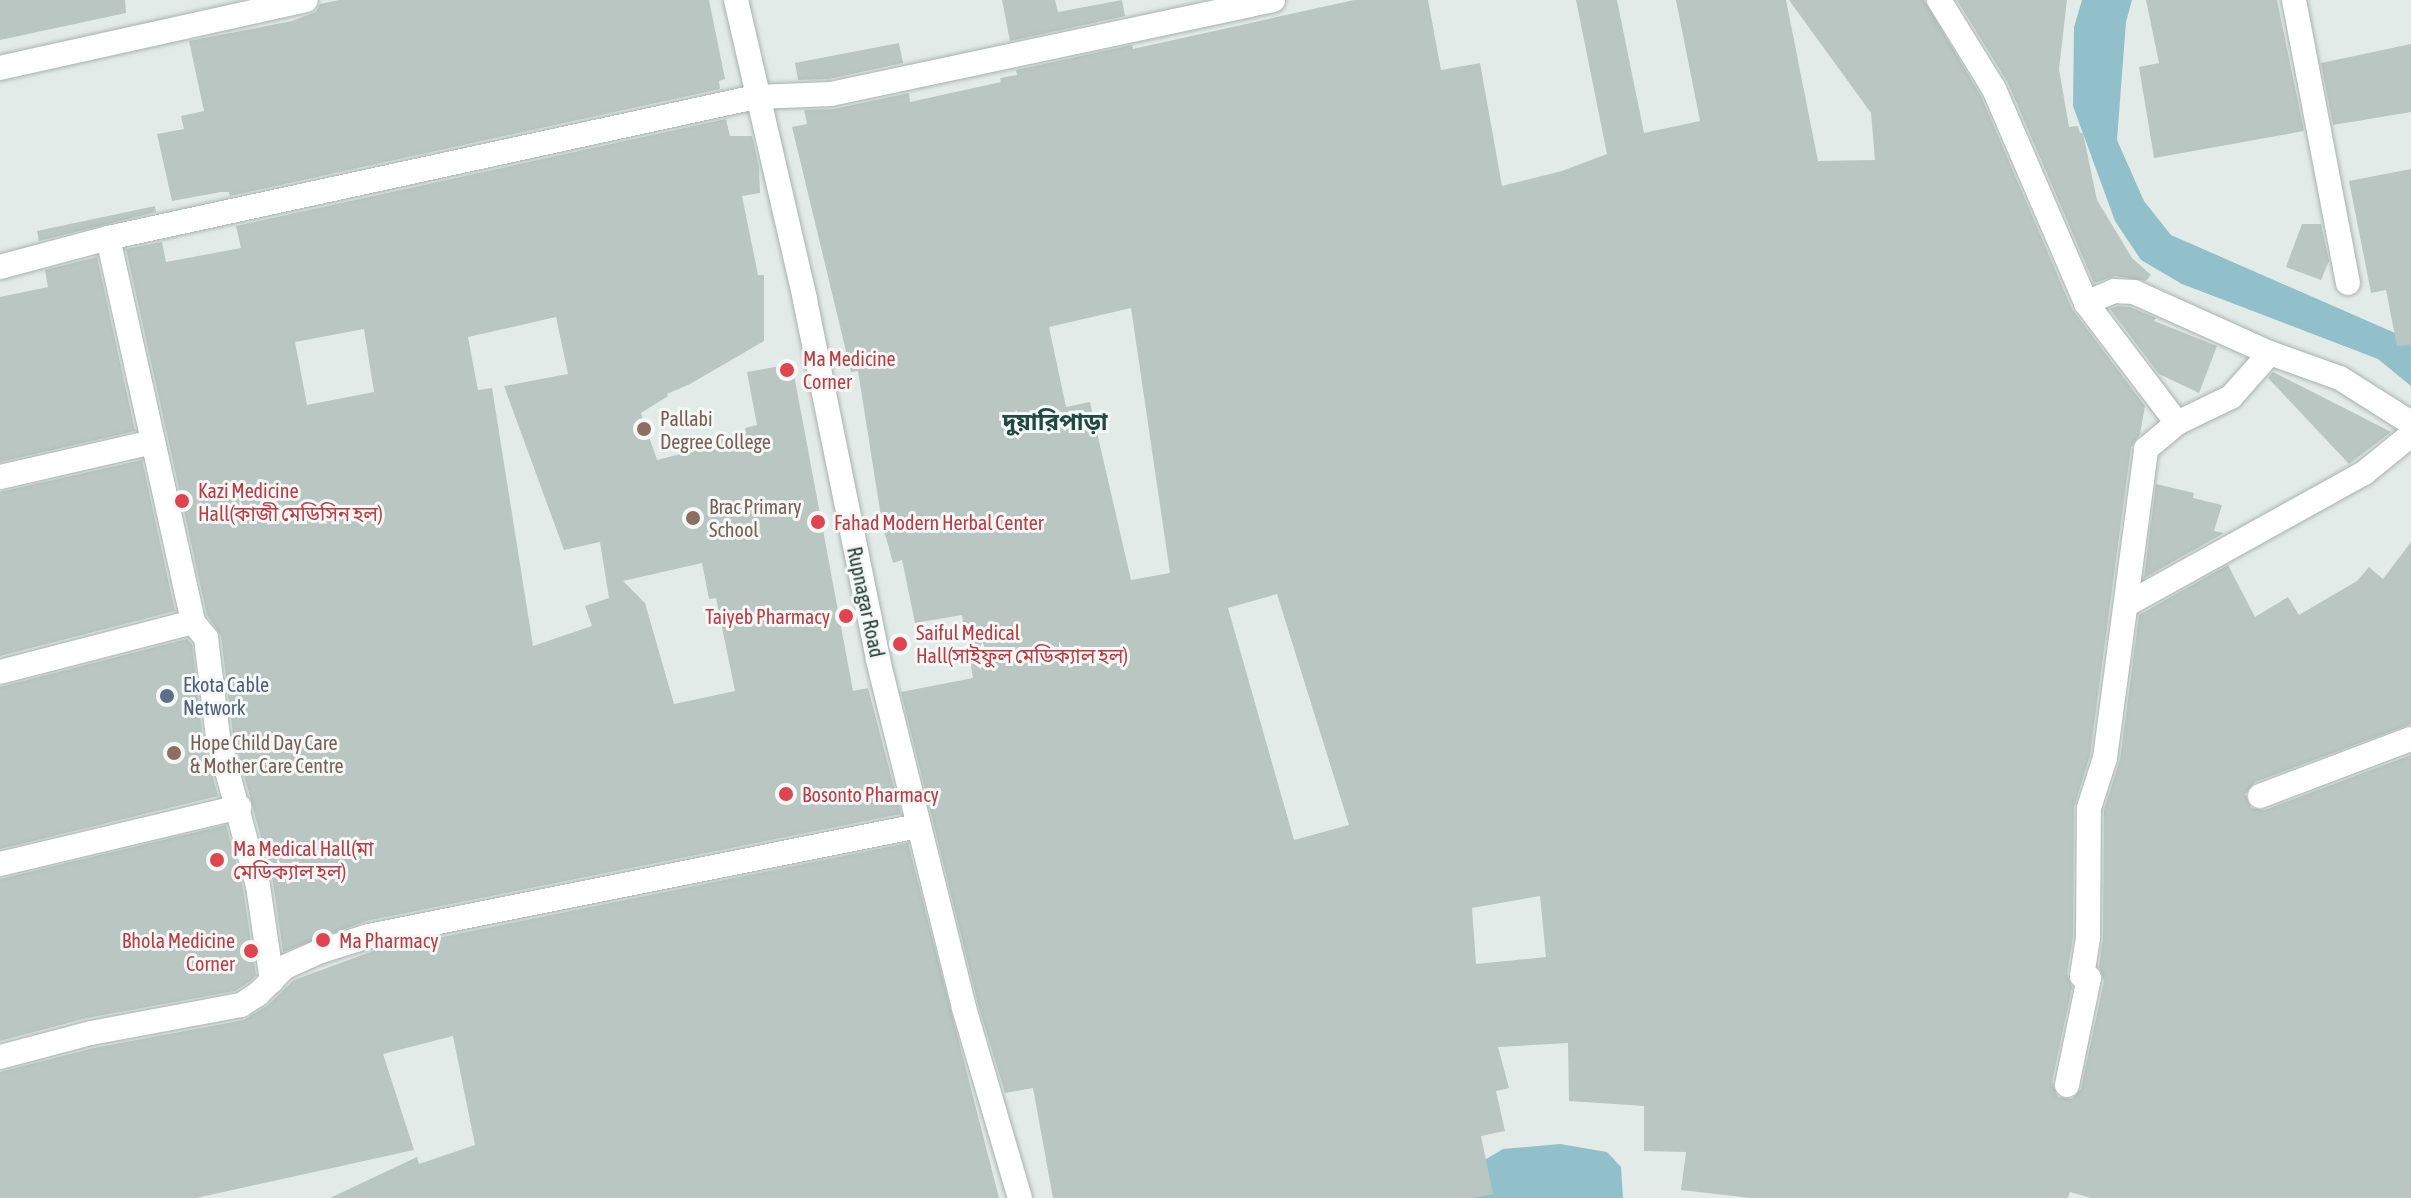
<!DOCTYPE html>
<meta charset="utf-8">
<style>
body{margin:0}
#map{position:relative;width:2411px;height:1198px;overflow:hidden;background:#e3ebe8;font-family:"Asap Condensed","Noto Sans Bengali",sans-serif}
div>[style]{position:absolute}
[style*='--x']{left:calc(var(--x)*1px);top:calc(var(--y)*1px);width:calc(var(--w)*1px);rotate:calc(var(--a)*1deg)}
.water>*{inset:0;background:#92c0ca}
.building>*{inset:0;background:#b9c6c1}
.roads{filter:drop-shadow(0 0 2px #a6b3af) drop-shadow(0 0 2px #a6b3af)}
.minor>*{height:24px;margin:-12px;padding:0 12px;transform-origin:12px;border-radius:12px;background:#fff}
.dots>*{width:22px;height:22px;translate:-50% -50%;box-sizing:border-box;border:4px solid #f4f8f6;border-radius:50%}
span{translate:-50% -50%;white-space:nowrap;text-align:center;line-height:1.15;-webkit-text-stroke:6px #f4f8f6;paint-order:stroke}
.health-label{font-size:20px;color:#be3a42}
.left{translate:0 -50%;text-align:left}
.right{translate:-100% -50%;text-align:right}
.education-label{font-size:20px;color:#785e54}
.street-label{font-size:20px;color:#253b35}
.service-label{font-size:20px;color:#4e5e75}
.quarter-label{font-size:24px;color:#234a42;font-weight:700}
</style>
<div id="map">
<div class="water">
<div style="clip-path:polygon(2082px 0,2132px 0,2126px 22px,2117px 140px,2144px 201px,2171px 235px,2411px 340px,2411px 386px,2378px 359px,2182px 284px,2141px 260px,2115px 221px,2073px 106px,2074px 27px)"></div>
<div style="clip-path:polygon(1560px 1144px,1607px 1152px,1621px 1167px,1623px 1198px,1473px 1198px,1478px 1164px,1503px 1149px)"></div>
</div>
<div class="building">
<div style="clip-path:polygon(0 0,125px 0,126px 13px,0 40px)"></div>
<div style="clip-path:polygon(339px 0,709px 0,725px 79px,719px 81px,720px 89px,230px 196px,229px 192px,221px 192px,172px 201px,157px 134px,184px 129px,181px 116px,204px 111px,189px 41px,292px 21px,316px 12px,320px 4px)"></div>
<div style="clip-path:polygon(1002px 0,1055px 0,1058px 12px,1122px 0,1125px 16px,1010px 41px)"></div>
<div style="clip-path:polygon(evenodd,1354px 0,1428px 0,1441px 70px,1480px 63px,1502px 186px,1562px 171px,1607px 154px,1576px 0,1617px 0,1644px 133px,1700px 121px,1676px 0,1786px 0,1818px 161px,1875px 160px,1871px 113px,1789px 0,1924px 0,1981px 96px,2072px 309px,2145px 406px,2140px 434px,2131px 447px,2090px 755px,2074px 807px,2073px 937px,2067px 974px,2072px 987px,2052px 1082px,2058px 1097px,2072px 1099px,2081px 1089px,2104px 981px,2099px 967px,2103px 938px,2104px 810px,2120px 760px,2139px 615px,2228px 565px,2255px 617px,2288px 597px,2299px 615px,2357px 581px,2369px 567px,2383px 579px,2411px 542px,2411px 724px,2255px 782px,2245px 794px,2251px 808px,2265px 810px,2411px 755px,2411px 1198px,2091px 1198px,2070px 1192px,2068px 1198px,1751px 1198px,1681px 1190px,1686px 1152px,1644px 1151px,1644px 1106px,1569px 1101px,1568px 1043px,1498px 1047px,1509px 1088px,1496px 1091px,1505px 1131px,1481px 1136px,1493px 1194px,1472px 1198px,1053px 1198px,1033px 1088px,1005px 1093px,978px 1004px,901px 692px,973px 678px,962px 615px,915px 623px,902px 560px,893px 563px,882px 523px,858px 371px,851px 372px,792px 127px,807px 124px,804px 110px,834px 109px,909px 93px,910px 102px,1001px 82px,1000px 78px,1017px 75px,1016px 70px,1132px 45px,1133px 49px,1354px 0,1131px 308px,1170px 573px,1131px 580px,1090px 402px,1066px 407px,1049px 327px,1131px 308px,1354px 0,1277px 594px,1349px 825px,1294px 840px,1228px 608px,1277px 594px,1354px 0,1540px 896px,1546px 957px,1476px 964px,1472px 908px,1540px 896px)"></div>
<div style="clip-path:polygon(1957px 0,2067px 0,2059px 69px,2069px 127px,2078px 126px,2080px 133px,2083px 133px,2097px 200px,2132px 258px,2151px 275px,2146px 281px,2115px 276px,2094px 283px,2008px 83px)"></div>
<div style="clip-path:polygon(2146px 0,2277px 0,2304px 131px,2154px 158px,2139px 67px,2159px 63px)"></div>
<div style="clip-path:polygon(899px 43px,903px 63px,829px 79px,798px 80px,795px 63px)"></div>
<div style="clip-path:polygon(2411px 44px,2411px 112px,2333px 125px,2321px 63px)"></div>
<div style="clip-path:polygon(evenodd,726px 119px,730px 136px,752px 136px,759px 167px,760px 193px,742px 196px,758px 275px,764px 275px,764px 341px,690px 384px,667px 394px,668px 396px,641px 413px,657px 460px,708px 447px,706px 440px,746px 433px,745px 428px,757px 425px,747px 372px,792px 364px,853px 691px,868px 688px,901px 814px,366px 921px,283px 952px,273px 882px,233px 734px,221px 636px,207px 615px,126px 249px,162px 242px,166px 262px,241px 248px,236px 226px,726px 119px,556px 317px,568px 374px,504px 386px,564px 550px,600px 542px,609px 598px,585px 606px,592px 626px,533px 646px,492px 388px,478px 390px,468px 337px,556px 317px,726px 119px,364px 329px,374px 392px,307px 405px,295px 342px,364px 329px,726px 119px,702px 563px,709px 599px,716px 598px,735px 691px,674px 704px,645px 603px,623px 581px,702px 563px)"></div>
<div style="clip-path:polygon(2411px 169px,2411px 345px,2397px 346px,2386px 290px,2371px 293px,2349px 181px)"></div>
<div style="clip-path:polygon(155px 206px,156px 212px,39px 241px,37px 231px)"></div>
<div style="clip-path:polygon(2302px 224px,2321px 224px,2329px 261px,2321px 280px,2286px 267px)"></div>
<div style="clip-path:polygon(97px 257px,135px 431px,0 462px,0 297px,48px 287px,45px 270px)"></div>
<div style="clip-path:polygon(2117px 306px,2130px 307px,2156px 318px,2154px 321px,2217px 346px,2199px 393px,2159px 374px,2110px 309px)"></div>
<div style="clip-path:polygon(2273px 372px,2358px 415px,2391px 432px,2349px 464px,2268px 378px)"></div>
<div style="clip-path:polygon(142px 460px,175px 611px,0 656px,0 492px)"></div>
<div style="clip-path:polygon(2156px 484px,2194px 493px,2193px 498px,2222px 505px,2214px 531px,2224px 533px,2144px 578px)"></div>
<div style="clip-path:polygon(187px 639px,192px 644px,203px 741px,218px 796px,0 849px,0 687px)"></div>
<div style="clip-path:polygon(226px 825px,243px 889px,256px 975px,249px 982px,235px 991px,87px 1018px,0 1041px,0 879px)"></div>
<div style="clip-path:polygon(908px 843px,999px 1198px,330px 1198px,417px 1157px,419px 1164px,475px 1145px,453px 1036px,383px 1054px,414px 1150px,196px 1198px,0 1198px,0 1072px,94px 1048px,244px 1020px,268px 1005px,294px 980px,373px 951px)"></div>
</div>
<div class="roads">
<div class="minor">
<div style="--x:736;--y:0;--w:308;--a:77"></div>
<div style="--x:805;--y:300;--w:367;--a:78.5"></div>
<div style="--x:878;--y:660;--w:358;--a:76.1"></div>
<div style="--x:964;--y:1008;--w:198;--a:73.6"></div>
<div style="--x:1939;--y:0;--w:105;--a:58.3"></div>
<div style="--x:1994;--y:89;--w:233;--a:66.7"></div>
<div style="--x:2086;--y:303;--w:151;--a:52.8"></div>
<div style="--x:2177;--y:423;--w:60;--a:-25.7"></div>
<div style="--x:2231;--y:397;--w:59;--a:-48.4"></div>
<div style="--x:2294;--y:0;--w:288;--a:79.2"></div>
<div style="--x:0;--y:68;--w:313;--a:-12.5"></div>
<div style="--x:108;--y:238;--w:393;--a:77.5"></div>
<div style="--x:193;--y:622;--w:21;--a:51"></div>
<div style="--x:206;--y:638;--w:100;--a:83.1"></div>
<div style="--x:218;--y:737;--w:154;--a:75"></div>
<div style="--x:258;--y:886;--w:96;--a:81.6"></div>
<div style="--x:0;--y:267;--w:112;--a:-15"></div>
<div style="--x:108;--y:238;--w:663;--a:-12.28"></div>
<div style="--x:756;--y:97;--w:75;--a:-2.3"></div>
<div style="--x:831;--y:94;--w:452;--a:-12"></div>
<div style="--x:2086;--y:303;--w:30;--a:-23"></div>
<div style="--x:2114;--y:291;--w:20;--a:3"></div>
<div style="--x:2134;--y:292;--w:149;--a:24.2"></div>
<div style="--x:2270;--y:353;--w:74;--a:19.7"></div>
<div style="--x:2340;--y:378;--w:84;--a:32.4"></div>
<div style="--x:0;--y:477;--w:157;--a:-12.9"></div>
<div style="--x:2126;--y:605;--w:272;--a:-29"></div>
<div style="--x:2364;--y:473;--w:60;--a:-39"></div>
<div style="--x:0;--y:672;--w:199;--a:-14.5"></div>
<div style="--x:2260;--y:796;--w:161;--a:-20.7"></div>
<div style="--x:0;--y:864;--w:246;--a:-13.4"></div>
<div style="--x:0;--y:1057;--w:94;--a:-14.8"></div>
<div style="--x:91;--y:1033;--w:153;--a:-10.6"></div>
<div style="--x:241;--y:1005;--w:20;--a:-33"></div>
<div style="--x:258;--y:994;--w:38;--a:-45"></div>
<div style="--x:285;--y:967;--w:39;--a:-24"></div>
<div style="--x:321;--y:951;--w:50;--a:-17.4"></div>
<div style="--x:369;--y:936;--w:560;--a:-11.33"></div>
<div style="--x:2067;--y:1085;--w:109;--a:-78.4"></div>
<div style="--x:2089;--y:978;--w:7;--a:-164"></div>
<div style="--x:2082;--y:976;--w:38;--a:-81"></div>
<div style="--x:2088;--y:938;--w:130;--a:-89.6"></div>
<div style="--x:2089;--y:808;--w:52;--a:-72.3"></div>
<div style="--x:2105;--y:758;--w:312;--a:-82.4"></div>
<div style="--x:2146;--y:449;--w:40;--a:-40"></div>
</div>
</div>
<div class="dots">
<div style="left:787px;top:370px;background:#e0444e"></div>
<div style="left:644px;top:429px;background:#8d6e63"></div>
<div style="left:182px;top:501px;background:#e0444e"></div>
<div style="left:693px;top:518px;background:#8d6e63"></div>
<div style="left:818px;top:522px;background:#e0444e"></div>
<div style="left:846px;top:616px;background:#e0444e"></div>
<div style="left:900px;top:644px;background:#e0444e"></div>
<div style="left:167px;top:696px;background:#5c6f8a"></div>
<div style="left:174px;top:753px;background:#8d6e63"></div>
<div style="left:786px;top:794px;background:#e0444e"></div>
<div style="left:217px;top:860px;background:#e0444e"></div>
<div style="left:323px;top:940px;background:#e0444e"></div>
<div style="left:251px;top:951px;background:#e0444e"></div>
</div>
<div class="health-label">
<span class="left" style="left:803px;top:370px">Ma Medicine<br>Corner</span>
<span class="left" style="left:198px;top:502px">Kazi Medicine<br>Hall(কাজী মেডিসিন হল)</span>
<span class="left" style="left:834px;top:522px">Fahad Modern Herbal Center</span>
<span class="right" style="left:830px;top:616px">Taiyeb Pharmacy</span>
<span class="left" style="left:916px;top:644px">Saiful Medical<br>Hall(সাইফুল মেডিক্যাল হল)</span>
<span class="left" style="left:802px;top:794px">Bosonto Pharmacy</span>
<span class="left" style="left:233px;top:860px">Ma Medical Hall(মা<br>মেডিক্যাল হল)</span>
<span class="right" style="left:235px;top:952px">Bhola Medicine<br>Corner</span>
<span class="left" style="left:339px;top:940px">Ma Pharmacy</span>
</div>
<div class="education-label">
<span class="left" style="left:660px;top:430px">Pallabi<br>Degree College</span>
<span class="left" style="left:709px;top:518px">Brac Primary<br>School</span>
<span class="left" style="left:190px;top:754px">Hope Child Day Care<br>&amp; Mother Care Centre</span>
</div>
<div class="street-label">
<span style="left:866px;top:602px;rotate:78deg">Rupnagar Road</span>
</div>
<div class="service-label">
<span class="left" style="left:183px;top:696px">Ekota Cable<br>Network</span>
</div>
<div class="quarter-label">
<span style="left:1055px;top:422px">দুয়ারিপাড়া</span>
</div>
</div>
